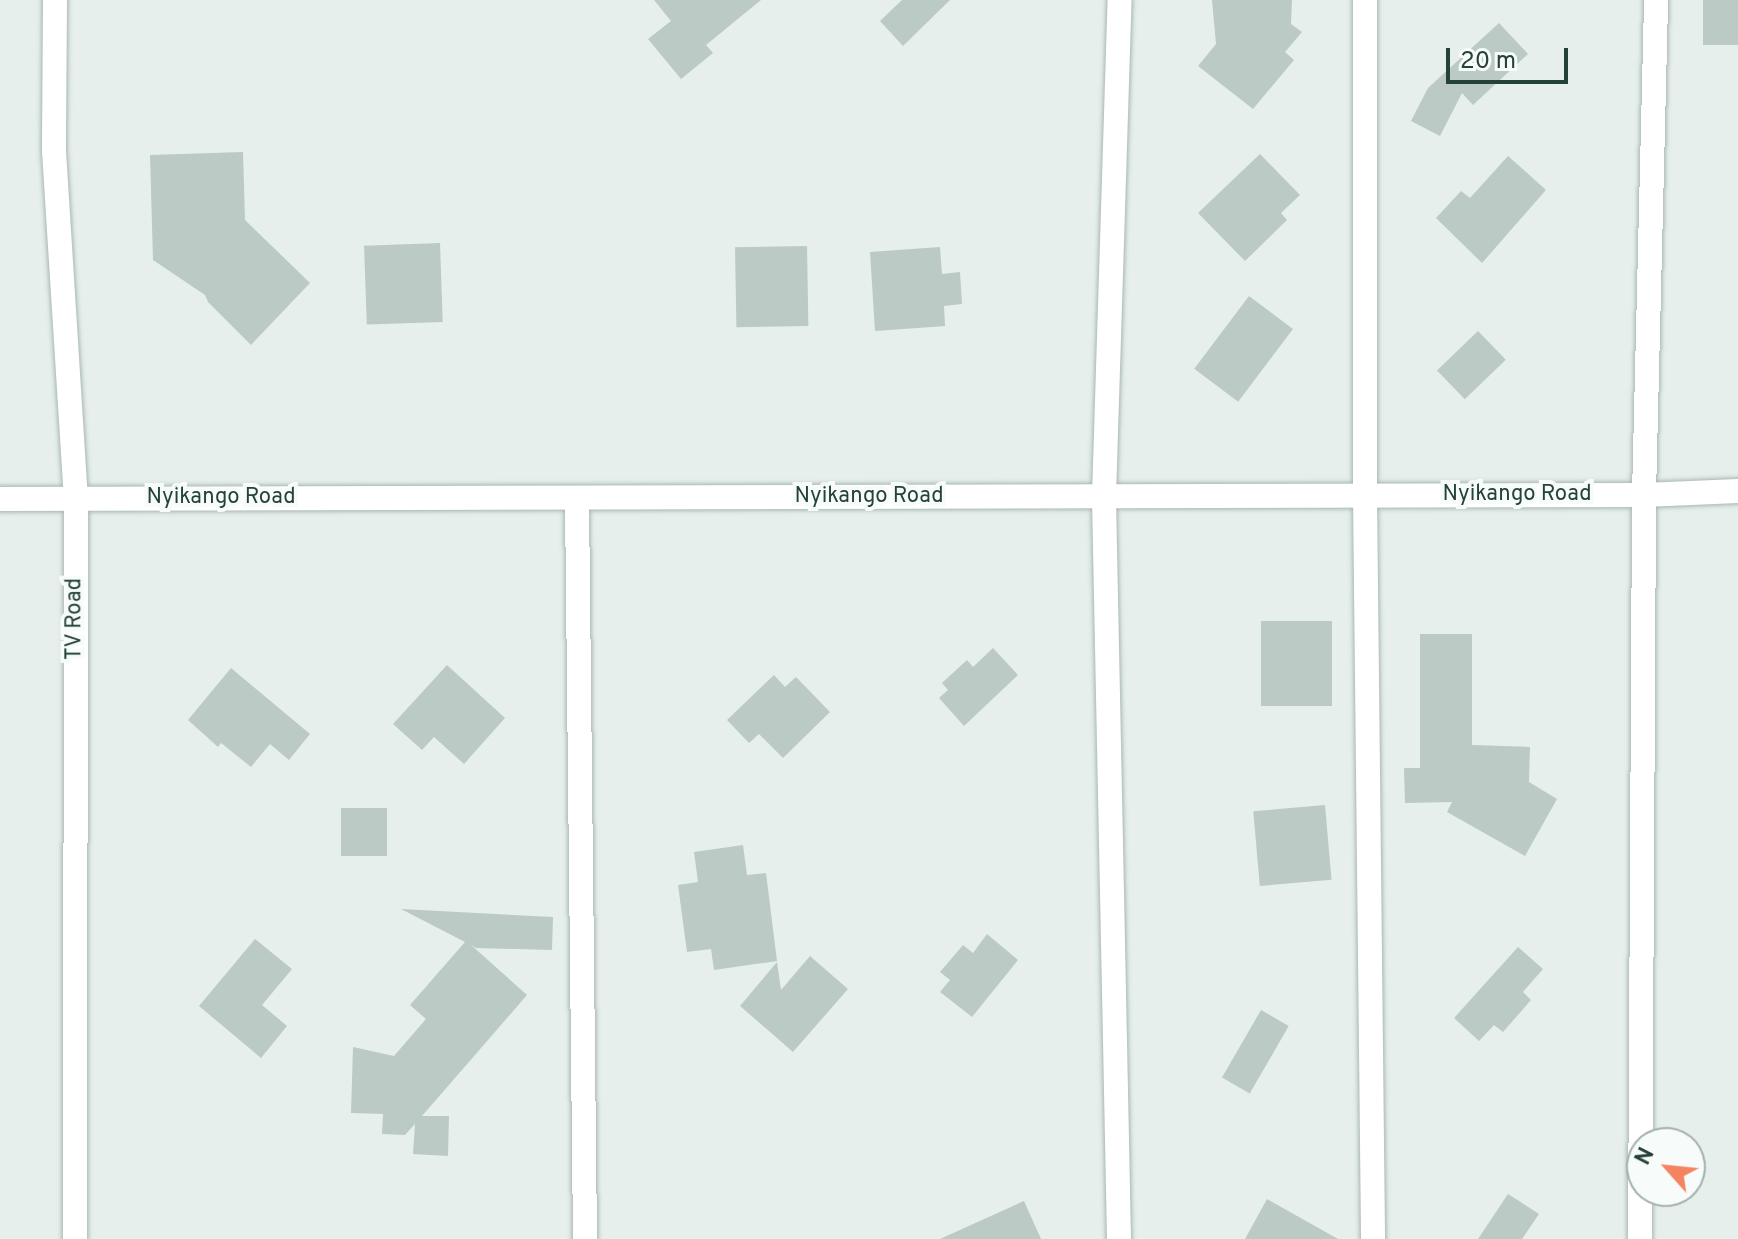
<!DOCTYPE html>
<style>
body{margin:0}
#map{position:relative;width:1738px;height:1239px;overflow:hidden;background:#e6efeb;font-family:Overpass,sans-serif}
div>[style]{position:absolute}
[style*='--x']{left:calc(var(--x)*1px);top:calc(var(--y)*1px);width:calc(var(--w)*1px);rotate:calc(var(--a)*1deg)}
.building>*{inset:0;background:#bbcac4;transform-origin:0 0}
.roads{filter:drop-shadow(0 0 2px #a8b8b2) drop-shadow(0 0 2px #a8b8b2)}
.minor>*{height:24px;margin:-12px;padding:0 12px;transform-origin:12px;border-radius:12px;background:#fff}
span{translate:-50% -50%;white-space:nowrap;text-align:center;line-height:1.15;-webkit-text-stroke:8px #f7fbf9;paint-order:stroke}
.street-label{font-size:22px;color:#24423a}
.north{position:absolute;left:1626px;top:1127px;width:80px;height:80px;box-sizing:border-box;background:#f7fbf9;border:2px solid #a3b1ad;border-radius:50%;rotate:297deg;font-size:22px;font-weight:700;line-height:32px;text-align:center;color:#24423a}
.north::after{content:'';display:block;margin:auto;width:28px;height:36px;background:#f4845f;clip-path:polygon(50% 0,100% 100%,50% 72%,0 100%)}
.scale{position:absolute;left:1446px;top:48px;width:122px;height:36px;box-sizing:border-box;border:4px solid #24423a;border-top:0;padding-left:10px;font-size:24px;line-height:28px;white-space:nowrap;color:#24423a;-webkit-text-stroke:6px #f7fbf9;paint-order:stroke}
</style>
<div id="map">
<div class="building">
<div style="clip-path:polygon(654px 0,761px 0,706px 45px,713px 53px,681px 79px,648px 39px,671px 21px)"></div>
<div style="clip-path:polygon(902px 0,950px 0,903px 46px,880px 21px)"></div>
<div style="clip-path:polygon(1212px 0,1292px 0,1291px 24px,1302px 32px,1285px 52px,1294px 60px,1253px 109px,1198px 66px,1216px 44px)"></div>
<div style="left:1703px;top:0;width:35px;height:45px"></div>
<div style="clip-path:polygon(1499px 23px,1528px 54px,1473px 105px,1462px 93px,1440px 136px,1411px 121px,1428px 88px)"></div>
<div style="clip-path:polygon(243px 152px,245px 220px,310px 283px,251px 345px,208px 302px,205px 295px,153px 260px,150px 155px)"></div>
<div style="clip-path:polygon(1260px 154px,1300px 195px,1281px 213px,1287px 220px,1245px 261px,1198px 213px)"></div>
<div style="clip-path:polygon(1508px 156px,1546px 190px,1482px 263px,1436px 218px,1461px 191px,1470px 198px)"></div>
<div style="left:440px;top:243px;width:79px;height:76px;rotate:88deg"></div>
<div style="left:807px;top:246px;width:80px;height:72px;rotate:89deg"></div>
<div style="clip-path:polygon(940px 247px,942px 274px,960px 272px,962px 304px,944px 306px,945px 326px,875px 331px,870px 252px)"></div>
<div style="left:1249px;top:296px;width:55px;height:91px;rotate:37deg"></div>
<div style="left:1478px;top:331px;width:40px;height:57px;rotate:46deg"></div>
<div style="left:1261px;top:621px;width:71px;height:85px"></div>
<div style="clip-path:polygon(1420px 634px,1472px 634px,1472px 745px,1530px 747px,1529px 782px,1557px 799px,1525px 856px,1447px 812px,1452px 802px,1405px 803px,1404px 768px,1420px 768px)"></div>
<div style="clip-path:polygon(993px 648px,1018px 675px,964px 726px,939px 698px,948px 690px,942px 683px,967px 660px,973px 667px)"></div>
<div style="clip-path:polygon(447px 665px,505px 718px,464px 764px,434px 737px,422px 750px,393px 724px)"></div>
<div style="clip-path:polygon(231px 668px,310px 734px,289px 760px,270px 744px,251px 767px,221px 743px,218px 747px,188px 720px)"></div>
<div style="clip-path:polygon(774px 675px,785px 687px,796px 677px,830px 712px,783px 758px,759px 734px,749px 743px,727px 720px)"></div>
<div style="left:1325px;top:805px;width:75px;height:72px;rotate:85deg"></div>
<div style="left:341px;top:808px;width:46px;height:48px"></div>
<div style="clip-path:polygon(743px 845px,747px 875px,766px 873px,777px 961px,714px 970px,711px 949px,687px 952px,678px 885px,698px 882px,694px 852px)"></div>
<div style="clip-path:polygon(401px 909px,553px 917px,552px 950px,476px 948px,470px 944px,527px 995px,422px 1116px,449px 1116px,448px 1156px,413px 1154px,415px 1124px,405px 1135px,382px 1134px,383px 1114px,351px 1113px,353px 1047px,394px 1056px,426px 1019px,410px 1005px,465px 942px)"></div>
<div style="clip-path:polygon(987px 934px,1018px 960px,972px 1017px,940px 992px,950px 980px,940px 972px,963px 945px,973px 953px)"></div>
<div style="clip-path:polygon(255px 939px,292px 969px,262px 1005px,287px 1026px,261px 1058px,199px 1006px)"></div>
<div style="clip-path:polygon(1518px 947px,1543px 969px,1523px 992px,1531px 1000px,1503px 1032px,1494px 1025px,1479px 1041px,1454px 1018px)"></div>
<div style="clip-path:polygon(810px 956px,848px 989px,793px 1052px,740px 1006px,777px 962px,781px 990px)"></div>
<div style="left:1261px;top:1010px;width:32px;height:78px;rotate:30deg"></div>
<div style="clip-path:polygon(1508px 1194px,1539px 1214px,1522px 1239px,1478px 1239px)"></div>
<div style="clip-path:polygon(1267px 1199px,1338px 1239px,1245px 1239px)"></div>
<div style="clip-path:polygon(1024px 1201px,1041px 1239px,940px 1239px)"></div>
</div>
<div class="roads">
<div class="minor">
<div style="--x:55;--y:0;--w:151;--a:90.4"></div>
<div style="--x:54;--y:151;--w:348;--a:86.4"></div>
<div style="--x:76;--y:498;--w:741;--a:90.08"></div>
<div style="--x:1365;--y:0;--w:495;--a:90"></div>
<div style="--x:1365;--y:495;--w:744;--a:89.38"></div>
<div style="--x:0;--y:499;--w:1644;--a:-0.14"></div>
<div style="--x:1644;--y:495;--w:94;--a:-2.4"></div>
<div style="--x:577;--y:499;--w:740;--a:89.38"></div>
<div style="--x:1119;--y:1239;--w:743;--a:-91.16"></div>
<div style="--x:1104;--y:496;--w:496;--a:-88.2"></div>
<div style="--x:1640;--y:1239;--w:744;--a:-89.69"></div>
<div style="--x:1644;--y:495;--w:495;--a:-88.6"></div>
</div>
</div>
<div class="street-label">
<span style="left:1517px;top:495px">Nyikango Road</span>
<span style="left:869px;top:497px">Nyikango Road</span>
<span style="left:221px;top:498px">Nyikango Road</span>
<span style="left:75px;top:619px;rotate:-90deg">TV Road</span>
</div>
<div class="north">N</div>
<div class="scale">20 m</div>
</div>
